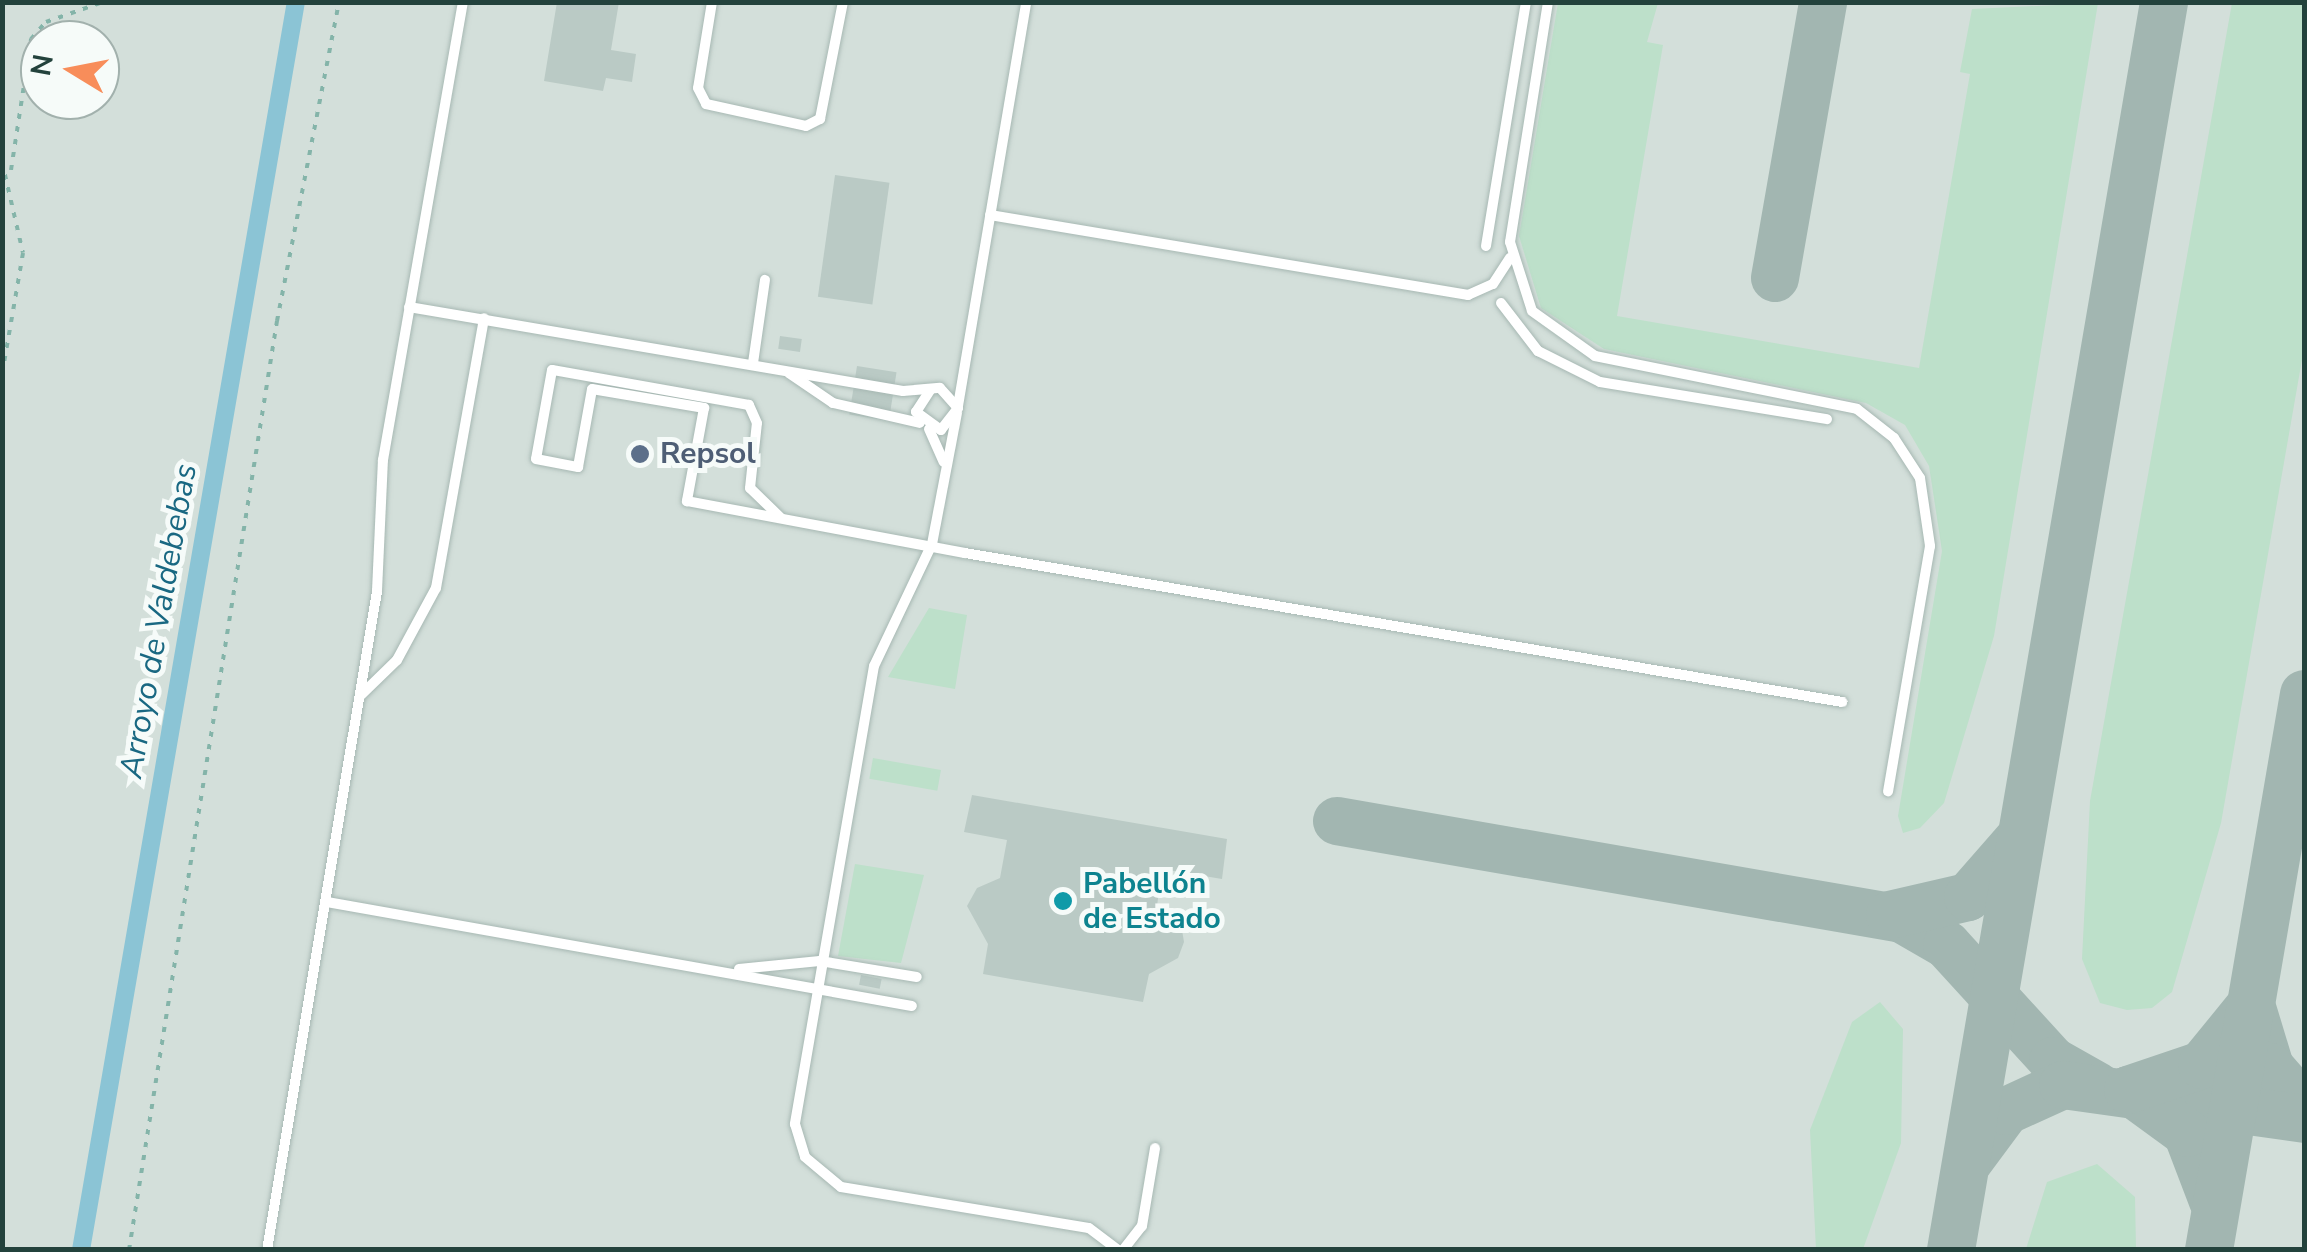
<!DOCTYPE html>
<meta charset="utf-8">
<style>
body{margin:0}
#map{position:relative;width:2307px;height:1252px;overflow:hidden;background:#e5efeb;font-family:"Nunito Sans",sans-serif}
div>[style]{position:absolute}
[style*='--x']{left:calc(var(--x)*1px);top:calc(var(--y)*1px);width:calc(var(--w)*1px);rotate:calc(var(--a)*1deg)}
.built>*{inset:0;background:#d3dfda}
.green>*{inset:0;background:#bde0ca;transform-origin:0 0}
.canal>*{height:18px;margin:-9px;padding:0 9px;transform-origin:9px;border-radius:9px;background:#8bc4d5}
.taxiway>*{height:48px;margin:-24px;padding:0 24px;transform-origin:24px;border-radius:24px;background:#a2b6b1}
.building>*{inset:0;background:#bacac5;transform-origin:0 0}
.path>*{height:4px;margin-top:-2px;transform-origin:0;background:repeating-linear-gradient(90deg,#84b4a9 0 5px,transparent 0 13px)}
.roads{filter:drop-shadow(0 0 2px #a7b8b3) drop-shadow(0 0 2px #a7b8b3)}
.service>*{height:10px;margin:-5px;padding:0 5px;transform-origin:5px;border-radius:5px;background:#fff}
.dots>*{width:28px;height:28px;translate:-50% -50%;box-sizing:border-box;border:5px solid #f6fbf9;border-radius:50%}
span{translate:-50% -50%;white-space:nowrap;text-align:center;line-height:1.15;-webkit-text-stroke:10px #f6fbf9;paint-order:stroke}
.service-label{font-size:30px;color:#4e5e75;font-weight:700}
.left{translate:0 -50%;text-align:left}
.culture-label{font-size:30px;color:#0d838f;font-weight:700}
.water-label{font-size:32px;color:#196882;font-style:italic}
.frame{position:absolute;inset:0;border:5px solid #23423c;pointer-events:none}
.north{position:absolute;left:20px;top:20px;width:100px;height:100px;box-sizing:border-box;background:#f6fbf9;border:2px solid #a2b1ad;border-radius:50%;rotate:280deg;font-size:28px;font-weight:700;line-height:40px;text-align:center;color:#23423c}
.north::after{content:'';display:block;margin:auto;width:35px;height:45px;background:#f88d5a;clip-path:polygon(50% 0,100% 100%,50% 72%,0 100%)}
</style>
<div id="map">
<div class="built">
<div style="clip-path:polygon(evenodd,2px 3px,2304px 3px,2304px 1249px,3px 1249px,2px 3px,40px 40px,100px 40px,100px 100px,40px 100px,40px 40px)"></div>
</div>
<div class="green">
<div style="clip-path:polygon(1558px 3px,1658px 3px,1647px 42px,1663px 45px,1617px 316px,1919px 368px,1970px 74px,1960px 72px,1972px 9px,2098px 3px,1994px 636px,1944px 803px,1920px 828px,1903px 833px,1898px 816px,1942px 551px,1929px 466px,1905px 425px,1866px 403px,1604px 349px,1541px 308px,1519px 236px)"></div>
<div style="clip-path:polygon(2232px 3px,2304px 3px,2304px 348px,2221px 823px,2172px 992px,2152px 1008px,2127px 1010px,2100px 1003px,2082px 959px,2090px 801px)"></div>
<div style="clip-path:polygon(929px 608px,967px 615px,955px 689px,888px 677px)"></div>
<div style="left:873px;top:758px;width:69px;height:21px;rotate:10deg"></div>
<div style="clip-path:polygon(855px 864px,924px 875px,901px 963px,838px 956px)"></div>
<div style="clip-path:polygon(1880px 1002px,1903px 1029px,1901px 1143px,1863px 1249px,1816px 1249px,1810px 1130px,1852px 1022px)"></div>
<div style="clip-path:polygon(2097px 1164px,2135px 1197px,2136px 1249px,2026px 1249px,2047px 1182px)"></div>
</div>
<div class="canal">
<div style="--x:81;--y:1250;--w:1266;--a:-80.23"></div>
</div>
<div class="taxiway">
<div style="--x:1775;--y:278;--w:280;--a:-80.1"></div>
<div style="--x:1337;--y:821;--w:573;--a:9.84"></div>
<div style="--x:1902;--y:919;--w:52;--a:30"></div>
<div style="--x:1947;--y:945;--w:157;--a:47.6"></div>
<div style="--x:2053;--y:1061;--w:51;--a:29.6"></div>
<div style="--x:1890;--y:915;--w:80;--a:-13"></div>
<div style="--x:1968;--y:897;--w:74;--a:-48.8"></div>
<div style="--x:2253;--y:1011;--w:59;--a:73.1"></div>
<div style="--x:2270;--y:1067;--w:52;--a:48.9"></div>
<div style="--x:1969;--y:1161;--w:62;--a:-53.5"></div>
<div style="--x:2006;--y:1111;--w:63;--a:-24.5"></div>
<div style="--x:2063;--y:1085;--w:243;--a:8"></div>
<div style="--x:2213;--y:1201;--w:73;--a:-110.9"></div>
<div style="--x:2187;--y:1133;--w:73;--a:-143.9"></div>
<div style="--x:2128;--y:1090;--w:78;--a:-18.7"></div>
<div style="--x:2202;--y:1065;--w:70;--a:-50.8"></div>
<div style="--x:1951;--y:1250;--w:1266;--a:-80.31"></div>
<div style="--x:2209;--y:1250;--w:564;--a:-80.3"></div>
</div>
<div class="building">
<div style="clip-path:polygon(557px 2px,619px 2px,611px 50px,636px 54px,632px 82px,606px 78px,603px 91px,544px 81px)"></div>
<div style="left:835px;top:175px;width:55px;height:123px;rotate:8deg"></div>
<div style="left:780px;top:336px;width:22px;height:13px;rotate:8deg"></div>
<div style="left:857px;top:366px;width:40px;height:49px;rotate:9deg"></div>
<div style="clip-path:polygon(972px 795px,1227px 839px,1222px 879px,1162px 869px,1157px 906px,1181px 924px,1184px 942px,1178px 958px,1149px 974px,1143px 1002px,983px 974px,988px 944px,967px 906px,977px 888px,1000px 878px,1007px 840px,964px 832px)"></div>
<div style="left:861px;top:975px;width:21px;height:10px;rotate:11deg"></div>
</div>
<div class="path">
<div style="--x:2;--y:162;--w:93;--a:77"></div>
<div style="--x:23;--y:253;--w:124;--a:99.8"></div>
<div style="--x:11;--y:170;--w:133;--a:-81.3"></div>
<div style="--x:31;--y:39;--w:23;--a:-49"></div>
<div style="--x:46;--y:22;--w:60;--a:-19.3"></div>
<div style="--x:129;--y:1250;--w:941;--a:-80.95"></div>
<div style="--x:277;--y:321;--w:325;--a:-79"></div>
</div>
<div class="roads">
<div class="service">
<div style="--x:712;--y:2;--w:87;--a:99.2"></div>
<div style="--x:698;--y:88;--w:18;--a:63"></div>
<div style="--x:706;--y:104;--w:102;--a:12.4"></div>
<div style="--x:806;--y:126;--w:16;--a:-27"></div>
<div style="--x:820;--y:119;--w:119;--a:-78.9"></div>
<div style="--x:1548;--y:2;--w:243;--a:99"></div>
<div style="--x:1510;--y:242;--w:72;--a:72.3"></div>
<div style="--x:1532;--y:311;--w:77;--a:35.5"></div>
<div style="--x:1595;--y:356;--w:267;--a:11.4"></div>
<div style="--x:1857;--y:409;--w:47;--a:38.1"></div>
<div style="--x:1894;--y:438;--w:48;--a:57"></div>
<div style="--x:1920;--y:478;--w:69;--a:81.6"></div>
<div style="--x:1930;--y:546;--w:249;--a:99.7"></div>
<div style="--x:990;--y:215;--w:485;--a:9.5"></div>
<div style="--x:1468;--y:295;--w:27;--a:-24"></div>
<div style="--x:1493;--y:284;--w:31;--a:-57"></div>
<div style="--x:1486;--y:246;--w:247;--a:-80.7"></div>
<div style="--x:1501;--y:303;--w:61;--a:52.4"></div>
<div style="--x:1538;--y:351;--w:69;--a:26.6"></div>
<div style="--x:1600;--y:382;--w:230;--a:9.3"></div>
<div style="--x:409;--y:307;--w:501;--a:9.65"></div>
<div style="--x:903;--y:391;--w:37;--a:-5"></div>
<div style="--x:940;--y:388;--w:27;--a:48"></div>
<div style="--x:958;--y:408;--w:28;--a:128"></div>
<div style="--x:941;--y:430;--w:31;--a:-144"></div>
<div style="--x:916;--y:412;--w:27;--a:-57"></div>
<div style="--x:753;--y:363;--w:84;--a:-81.8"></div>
<div style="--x:789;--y:373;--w:53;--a:34.3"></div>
<div style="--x:833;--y:403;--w:89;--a:12.9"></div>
<div style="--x:958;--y:406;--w:410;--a:-80.4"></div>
<div style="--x:957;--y:413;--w:133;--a:100.8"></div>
<div style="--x:932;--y:544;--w:135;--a:115.4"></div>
<div style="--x:874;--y:666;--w:465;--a:99.8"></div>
<div style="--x:795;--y:1124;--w:34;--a:73"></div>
<div style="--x:805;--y:1157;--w:47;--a:39.8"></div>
<div style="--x:841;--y:1187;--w:251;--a:9.4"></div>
<div style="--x:1089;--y:1228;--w:36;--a:37"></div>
<div style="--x:929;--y:429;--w:36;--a:66"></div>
<div style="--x:781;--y:518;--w:43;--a:-135.9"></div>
<div style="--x:750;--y:488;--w:65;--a:-83.9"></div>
<div style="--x:757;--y:423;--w:20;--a:-114"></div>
<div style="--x:749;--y:405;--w:200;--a:-169.9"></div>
<div style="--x:552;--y:370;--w:90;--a:100.2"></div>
<div style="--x:536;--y:459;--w:43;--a:10.8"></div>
<div style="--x:578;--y:467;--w:79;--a:-79.8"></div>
<div style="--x:592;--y:389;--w:114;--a:9.6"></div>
<div style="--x:704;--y:408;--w:95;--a:100.4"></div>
<div style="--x:687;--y:501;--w:283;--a:10.6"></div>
<div style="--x:965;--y:553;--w:890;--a:9.64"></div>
<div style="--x:361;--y:695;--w:50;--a:-44.2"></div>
<div style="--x:397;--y:660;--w:82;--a:-61.6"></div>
<div style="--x:436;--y:588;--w:274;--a:-79.9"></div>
<div style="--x:327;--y:902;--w:594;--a:10.08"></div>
<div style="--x:739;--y:969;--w:81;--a:-5.6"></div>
<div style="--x:820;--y:961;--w:98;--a:9.4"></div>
<div style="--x:267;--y:1250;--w:668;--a:-80.52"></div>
<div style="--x:377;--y:591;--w:131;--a:-87.4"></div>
<div style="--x:383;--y:460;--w:465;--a:-80.1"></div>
<div style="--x:1123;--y:1250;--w:31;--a:-52"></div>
<div style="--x:1142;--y:1226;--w:79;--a:-80.5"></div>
</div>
</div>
<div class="dots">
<div style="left:640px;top:454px;background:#5c6f8a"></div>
<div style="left:1063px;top:901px;background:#0f9aa8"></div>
</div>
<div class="service-label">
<span class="left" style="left:660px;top:454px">Repsol</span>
</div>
<div class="culture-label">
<span class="left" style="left:1083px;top:901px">Pabellón<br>de Estado</span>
</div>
<div class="water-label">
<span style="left:159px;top:621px;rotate:-80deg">Arroyo de Valdebebas</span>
</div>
<div class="frame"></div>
<div class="north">N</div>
</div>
